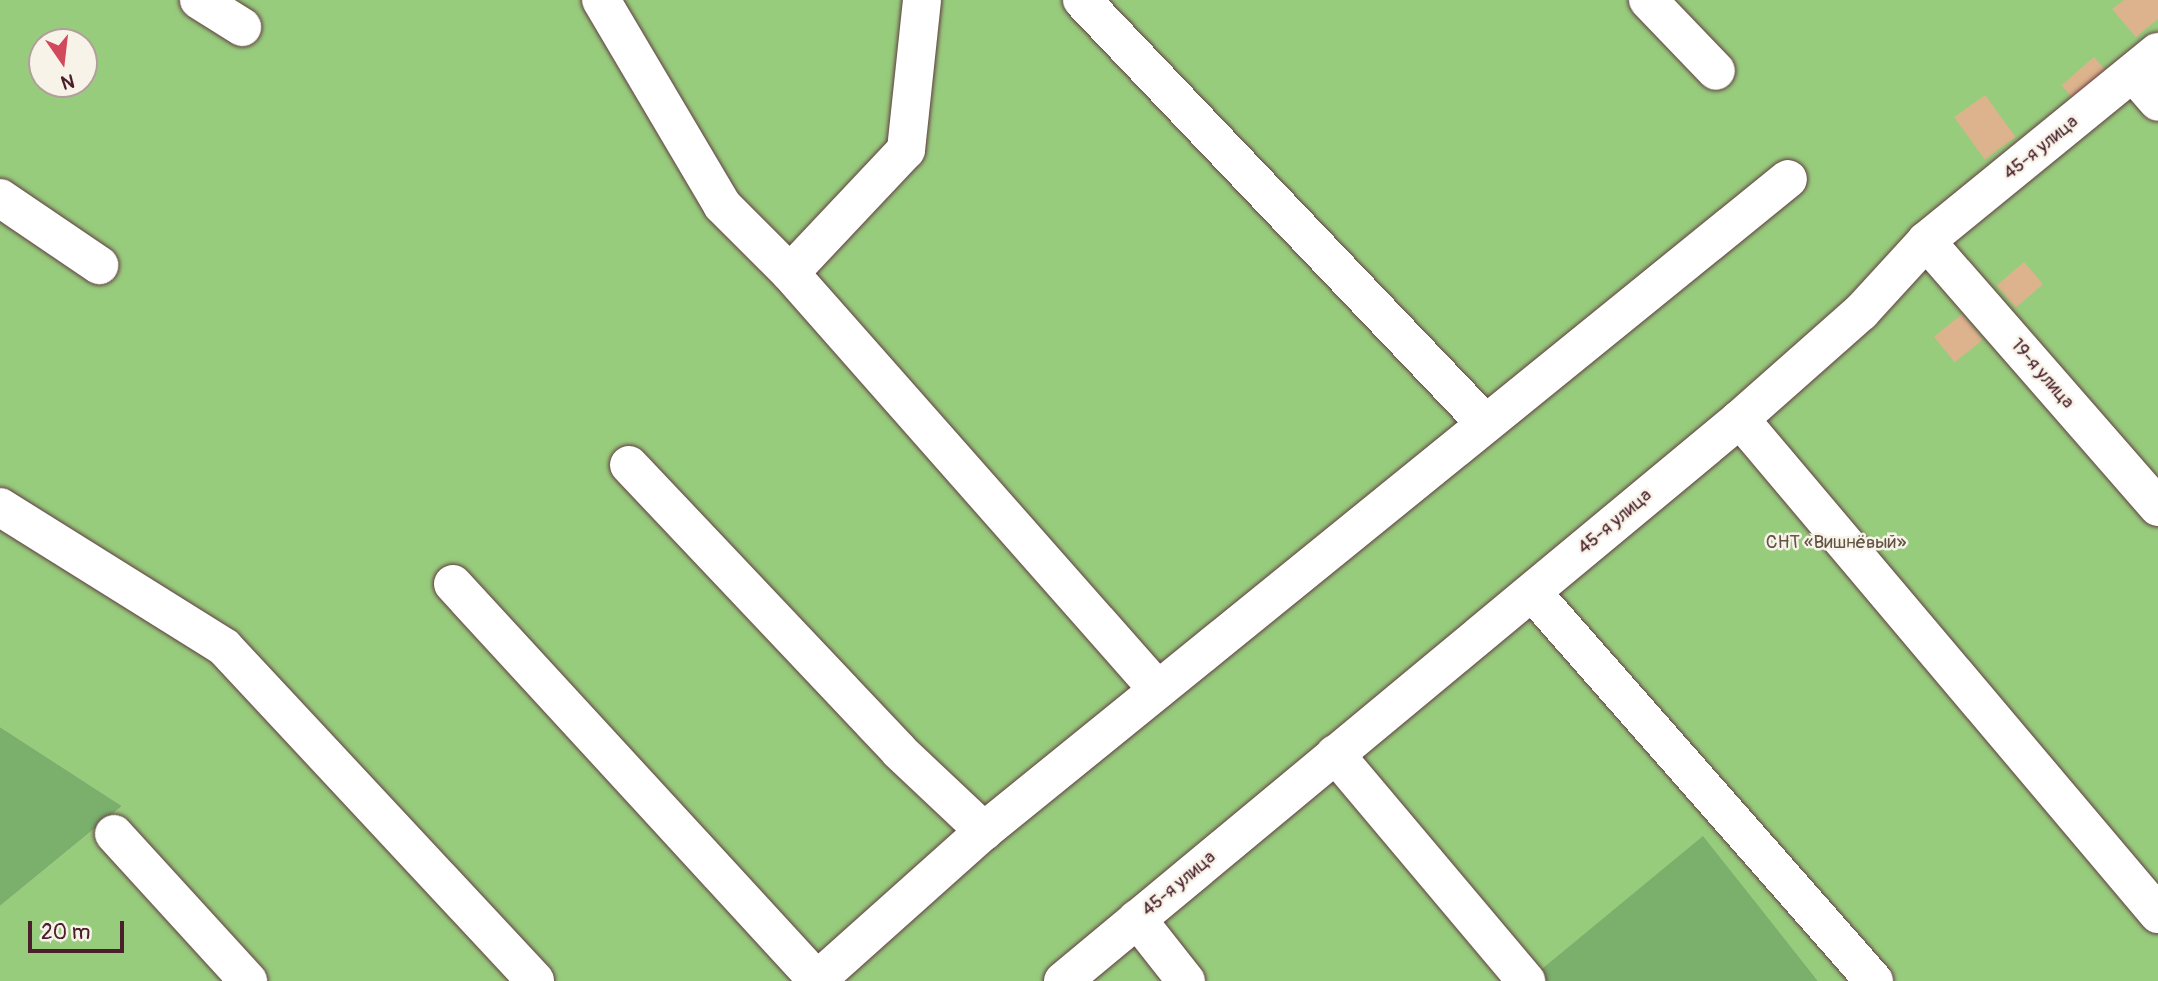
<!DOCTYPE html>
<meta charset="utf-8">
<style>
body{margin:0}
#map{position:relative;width:2158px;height:981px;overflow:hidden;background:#ebe1c1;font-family:Pangolin,sans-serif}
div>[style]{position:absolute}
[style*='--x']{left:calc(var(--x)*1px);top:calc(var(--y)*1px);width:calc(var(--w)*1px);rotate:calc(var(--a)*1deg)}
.green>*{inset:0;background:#98cc7d}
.forest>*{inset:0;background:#7ab06c}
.building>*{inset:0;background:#ddb38d;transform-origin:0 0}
.roads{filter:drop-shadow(0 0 2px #623c42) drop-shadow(0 0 2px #623c42)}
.minor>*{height:38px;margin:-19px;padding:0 19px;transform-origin:19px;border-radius:19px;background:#fff}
span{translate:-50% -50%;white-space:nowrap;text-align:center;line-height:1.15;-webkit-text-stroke:5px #f7f3e8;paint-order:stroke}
.street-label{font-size:19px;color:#4a1f2b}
.park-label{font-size:19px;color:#615344}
.north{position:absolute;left:28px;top:28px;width:70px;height:70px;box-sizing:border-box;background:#f7f3e8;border:2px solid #b29e9c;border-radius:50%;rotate:166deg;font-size:19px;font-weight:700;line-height:28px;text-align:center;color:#4a1f2b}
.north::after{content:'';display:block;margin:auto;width:24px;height:32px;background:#d1495b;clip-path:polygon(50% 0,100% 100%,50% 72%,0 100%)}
.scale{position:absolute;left:28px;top:921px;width:96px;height:32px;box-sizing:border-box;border:4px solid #4a1f2b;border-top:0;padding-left:9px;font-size:21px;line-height:24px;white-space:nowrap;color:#4a1f2b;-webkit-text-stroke:5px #f7f3e8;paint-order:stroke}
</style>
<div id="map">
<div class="green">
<div style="clip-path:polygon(evenodd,0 0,2158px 0,2158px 981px,1818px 981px,1703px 837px,1527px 981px,0 981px,0 906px,122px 806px,0 727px,0 0,42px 42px,84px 42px,84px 84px,42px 84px,42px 42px)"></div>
</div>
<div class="forest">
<div style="clip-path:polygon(0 727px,122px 806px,0 906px)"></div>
<div style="clip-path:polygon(1703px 836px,1818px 981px,1527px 981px)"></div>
</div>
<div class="building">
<div style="clip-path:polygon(2124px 0,2158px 0,2158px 19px,2136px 37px,2112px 9px)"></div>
<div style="left:2094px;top:57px;width:21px;height:43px;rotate:49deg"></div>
<div style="left:1985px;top:95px;width:52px;height:38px;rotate:54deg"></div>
<div style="left:2024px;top:262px;width:29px;height:36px;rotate:49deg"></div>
<div style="left:1962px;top:314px;width:33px;height:36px;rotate:51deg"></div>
</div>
<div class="roads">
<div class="minor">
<div style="--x:199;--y:0;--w:51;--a:32.1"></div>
<div style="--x:601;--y:0;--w:238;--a:59.4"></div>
<div style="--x:722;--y:205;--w:96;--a:45"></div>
<div style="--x:790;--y:273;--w:169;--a:-46.7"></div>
<div style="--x:906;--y:150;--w:151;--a:-83.9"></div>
<div style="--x:1082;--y:0;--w:583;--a:46.39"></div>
<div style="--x:1648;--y:0;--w:98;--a:46.2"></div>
<div style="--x:2133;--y:73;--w:38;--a:49"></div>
<div style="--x:0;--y:198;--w:120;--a:34.1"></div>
<div style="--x:1926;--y:241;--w:353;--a:48.9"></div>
<div style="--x:790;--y:273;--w:556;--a:48.57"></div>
<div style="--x:1740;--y:419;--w:648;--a:49.82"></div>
<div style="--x:629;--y:465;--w:393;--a:46.6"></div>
<div style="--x:899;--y:751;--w:117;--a:43.3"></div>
<div style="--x:0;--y:507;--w:264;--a:32"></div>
<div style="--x:224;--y:647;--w:456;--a:47"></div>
<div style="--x:453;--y:584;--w:538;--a:47.41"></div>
<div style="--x:1532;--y:592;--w:518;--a:48.68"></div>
<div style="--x:1335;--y:754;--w:297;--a:49.9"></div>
<div style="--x:114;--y:834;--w:199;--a:47.6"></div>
<div style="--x:1137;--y:919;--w:79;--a:51.7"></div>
<div style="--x:816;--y:981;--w:225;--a:-41.8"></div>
<div style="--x:984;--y:831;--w:1035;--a:-39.04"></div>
<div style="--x:1063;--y:981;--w:880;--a:-39.7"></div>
<div style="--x:1740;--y:419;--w:162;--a:-41.5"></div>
<div style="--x:1861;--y:312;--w:96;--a:-47.5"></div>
<div style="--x:1926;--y:241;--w:299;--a:-39.2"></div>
</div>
</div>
<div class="street-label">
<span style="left:2041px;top:148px;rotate:-39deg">45-я улица</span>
<span style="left:2042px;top:374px;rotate:49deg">19-я улица</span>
<span style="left:1615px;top:522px;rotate:-40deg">45-я улица</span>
<span style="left:1179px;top:884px;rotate:-40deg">45-я улица</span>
</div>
<div class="park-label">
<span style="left:1836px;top:543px">СНТ «Вишнёвый»</span>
</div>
<div class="north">N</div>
<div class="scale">20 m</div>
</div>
